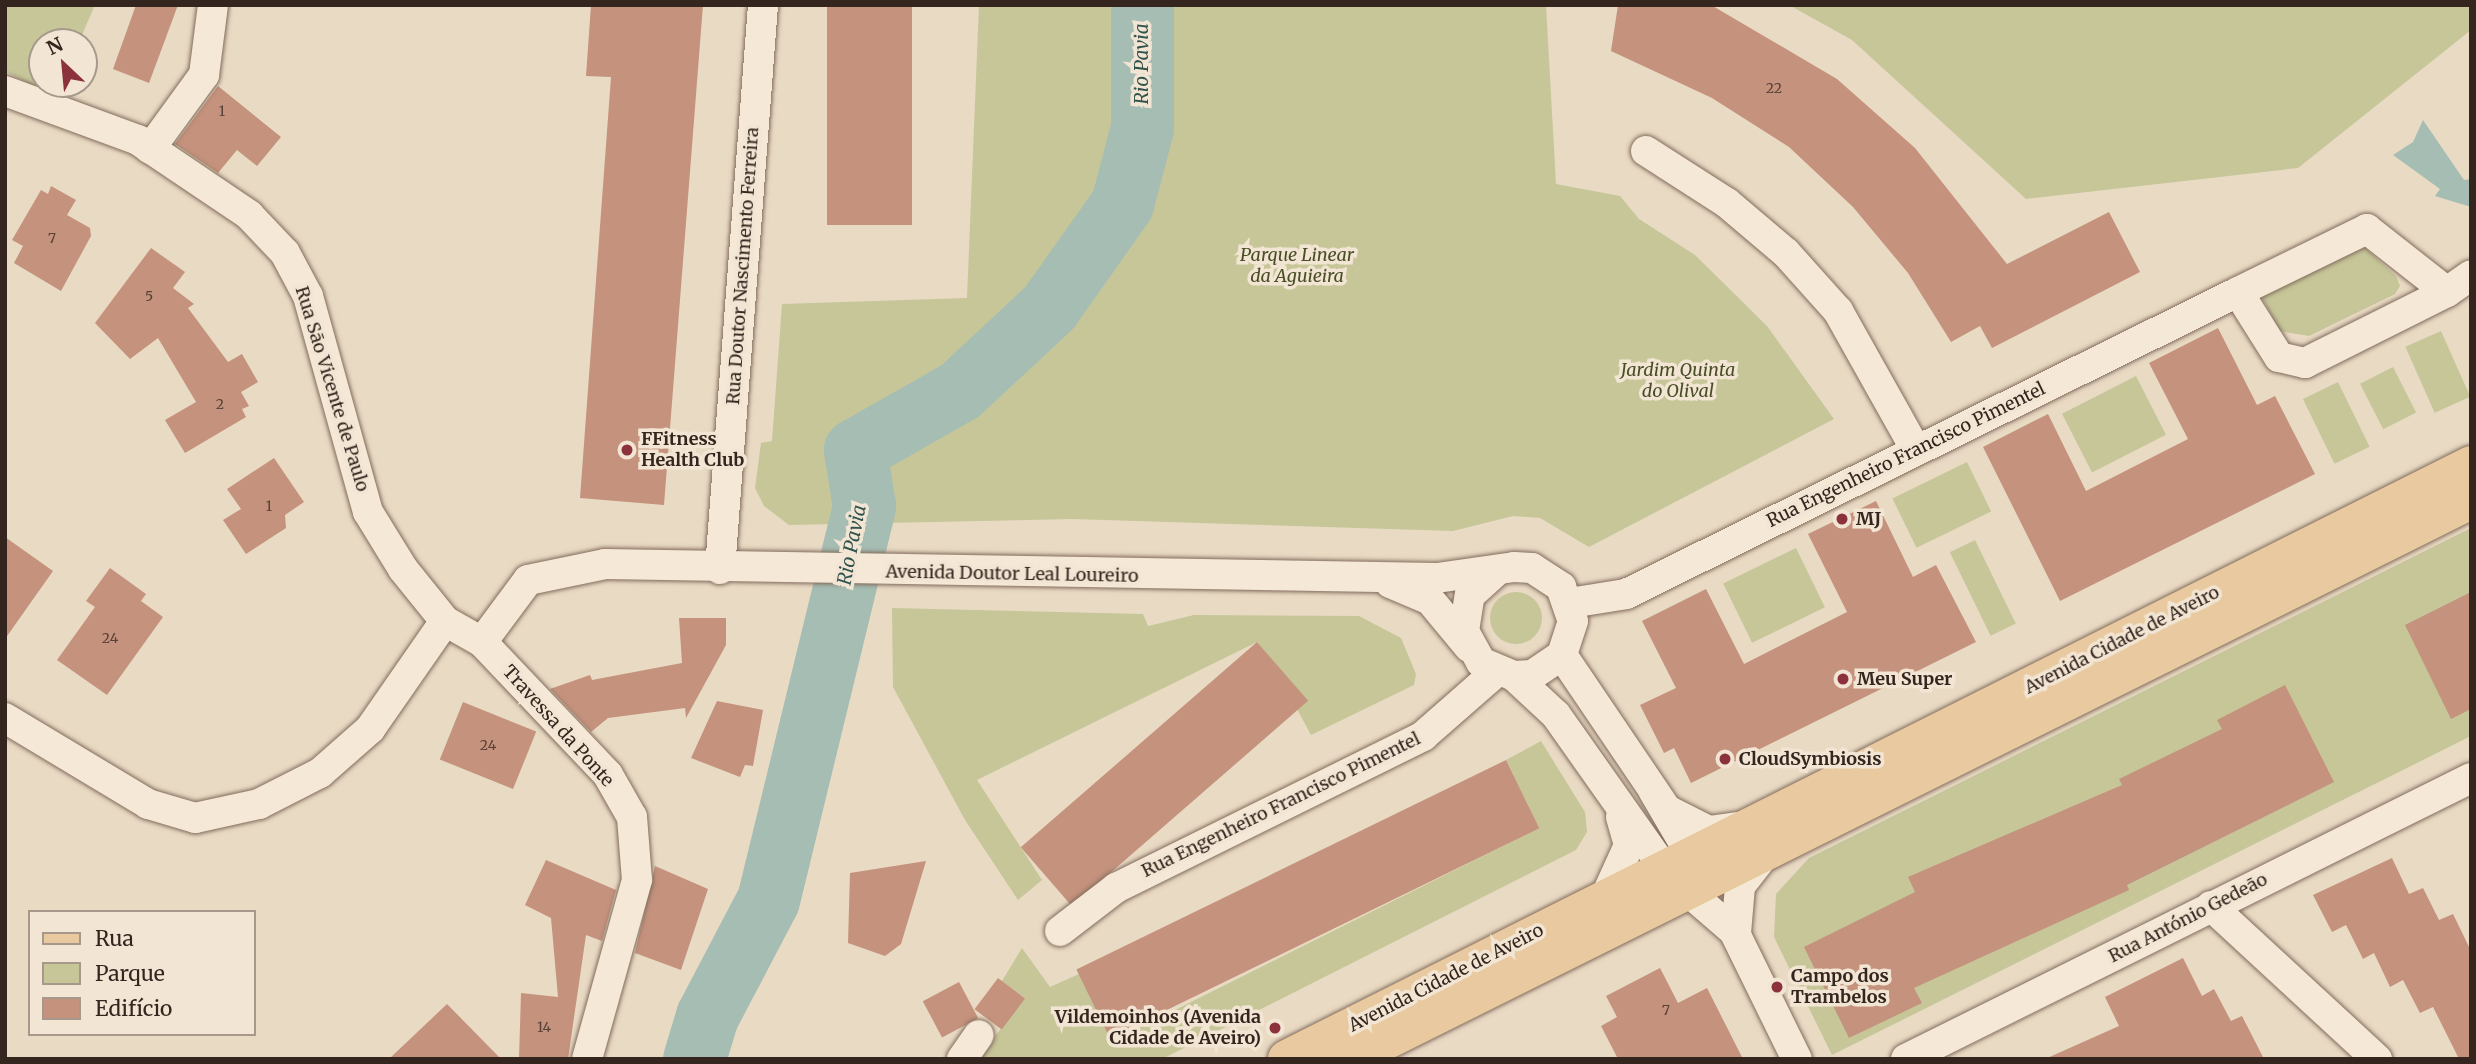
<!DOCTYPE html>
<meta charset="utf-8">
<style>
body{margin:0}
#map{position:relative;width:2476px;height:1064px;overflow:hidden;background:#e9dac4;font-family:Merriweather,serif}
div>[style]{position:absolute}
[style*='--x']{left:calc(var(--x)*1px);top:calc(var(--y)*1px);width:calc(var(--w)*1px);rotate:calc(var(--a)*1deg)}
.green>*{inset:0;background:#c6c699;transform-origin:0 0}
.round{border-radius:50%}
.water>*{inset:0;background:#a5bdb3}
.river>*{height:63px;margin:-31.5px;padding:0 31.5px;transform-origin:31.5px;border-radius:31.5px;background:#a5bdb3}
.building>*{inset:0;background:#c4927d;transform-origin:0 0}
.roads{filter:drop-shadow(0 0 2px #826c5c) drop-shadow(0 0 2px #826c5c)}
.street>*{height:30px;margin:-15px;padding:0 15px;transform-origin:15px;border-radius:15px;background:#f5e8d6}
.primary>*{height:38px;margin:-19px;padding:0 19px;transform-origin:19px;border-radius:19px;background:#e9c99f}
.dots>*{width:19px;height:19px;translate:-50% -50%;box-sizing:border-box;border:4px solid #f2e5d3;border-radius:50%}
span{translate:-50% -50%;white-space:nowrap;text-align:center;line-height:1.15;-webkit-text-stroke:7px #f2e5d3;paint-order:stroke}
.number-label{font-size:14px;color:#584136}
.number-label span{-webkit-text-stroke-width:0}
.park-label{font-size:18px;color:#494e27;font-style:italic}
.street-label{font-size:18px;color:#34261f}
.poi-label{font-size:18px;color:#34261f;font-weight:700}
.left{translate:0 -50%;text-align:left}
.right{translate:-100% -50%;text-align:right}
.water-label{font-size:19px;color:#2f524c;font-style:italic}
.frame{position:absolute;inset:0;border:7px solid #34261f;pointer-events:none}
.legend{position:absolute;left:28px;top:910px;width:228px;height:126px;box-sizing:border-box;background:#f2e5d3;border:2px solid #a6998b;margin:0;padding:9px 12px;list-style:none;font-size:21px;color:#34261f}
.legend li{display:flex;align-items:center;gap:14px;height:35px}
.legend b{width:35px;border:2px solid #a6998b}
.north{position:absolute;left:28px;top:28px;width:70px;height:70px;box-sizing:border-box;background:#f2e5d3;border:2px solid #a6998b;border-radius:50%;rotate:334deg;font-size:19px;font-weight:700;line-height:28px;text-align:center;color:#34261f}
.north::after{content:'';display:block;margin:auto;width:24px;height:32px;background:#8b323d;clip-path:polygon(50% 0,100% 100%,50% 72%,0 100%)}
</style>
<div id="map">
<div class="green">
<div style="clip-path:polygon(5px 5px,95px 5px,79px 42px,42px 42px,42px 84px,61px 84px,55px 97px,5px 71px)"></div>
<div style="clip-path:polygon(979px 5px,1546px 5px,1556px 184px,1620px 196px,1639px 219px,1695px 255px,1767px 326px,1834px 419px,1589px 547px,1540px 518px,1513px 516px,1453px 531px,1072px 519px,789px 525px,764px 506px,755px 488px,761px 443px,772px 441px,782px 304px,967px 298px)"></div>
<div style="clip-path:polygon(1789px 5px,2471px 5px,2471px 30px,2298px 168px,2026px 199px,1852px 40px)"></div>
<div style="clip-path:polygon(2364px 247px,2396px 276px,2400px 286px,2395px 294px,2309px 336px,2279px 331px,2262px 297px)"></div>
<div style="left:2441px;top:331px;width:72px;height:39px;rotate:66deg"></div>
<div style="left:2393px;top:367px;width:51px;height:37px;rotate:63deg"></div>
<div style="left:2136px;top:376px;width:66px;height:83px;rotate:63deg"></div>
<div style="left:2338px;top:382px;width:72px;height:39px;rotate:64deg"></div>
<div style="left:1967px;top:462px;width:55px;height:83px;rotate:64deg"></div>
<div style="clip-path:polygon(2471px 528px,2471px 736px,1832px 1055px,1774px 937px,1776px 894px,1809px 858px)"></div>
<div style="left:1975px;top:540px;width:93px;height:28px;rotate:64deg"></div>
<div style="left:1796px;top:548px;width:66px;height:81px;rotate:64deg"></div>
<div class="round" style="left:1490px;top:592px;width:52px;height:52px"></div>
<div style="clip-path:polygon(892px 608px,1143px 614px,1148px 626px,1194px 615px,1359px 616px,1401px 638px,1416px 674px,1414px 685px,1311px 735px,1296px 707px,1307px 701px,1257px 642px,977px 780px,1042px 880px,1018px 900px,965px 820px,893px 687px)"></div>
<div style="clip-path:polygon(1541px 741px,1585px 812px,1587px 832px,1576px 850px,1162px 1059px,977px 1059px,1025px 998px,1002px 981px,1022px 948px,1050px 987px,1079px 974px,1113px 1041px,1539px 828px,1506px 760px)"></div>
</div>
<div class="water">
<div style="clip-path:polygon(2423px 120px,2464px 180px,2471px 179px,2471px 207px,2435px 196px,2440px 189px,2393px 155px,2413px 142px)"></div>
</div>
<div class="river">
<div style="--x:694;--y:1059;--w:45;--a:-73.2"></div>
<div style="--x:707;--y:1016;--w:131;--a:-62.3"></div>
<div style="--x:768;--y:900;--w:406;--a:-76.3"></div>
<div style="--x:864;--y:506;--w:57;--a:-99.1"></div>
<div style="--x:855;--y:450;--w:120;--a:-29.6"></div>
<div style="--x:959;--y:391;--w:123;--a:-43"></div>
<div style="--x:1049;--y:307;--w:126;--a:-54.7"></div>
<div style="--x:1122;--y:204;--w:79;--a:-75.3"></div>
<div style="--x:1142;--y:128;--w:123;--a:-90"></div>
</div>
<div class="building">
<div style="clip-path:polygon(136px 5px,178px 5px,149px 83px,113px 69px)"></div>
<div style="clip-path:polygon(591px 5px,703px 5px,664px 505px,580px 498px,611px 77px,586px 76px)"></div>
<div style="left:827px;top:5px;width:85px;height:220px"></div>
<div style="clip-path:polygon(1618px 5px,1711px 5px,1837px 79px,1915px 148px,2007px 264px,2109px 212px,2140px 272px,1992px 348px,1980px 326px,1951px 342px,1908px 273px,1853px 207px,1789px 147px,1712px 98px,1611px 51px)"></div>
<div style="clip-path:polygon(218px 86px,281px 137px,257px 166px,237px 150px,218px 173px,175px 144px)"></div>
<div style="clip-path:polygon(51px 186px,76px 200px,67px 215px,90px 228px,91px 236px,61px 291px,14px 263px,23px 246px,12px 240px,41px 190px,48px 194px)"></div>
<div style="clip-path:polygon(151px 248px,185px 272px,173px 288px,194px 304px,188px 308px,228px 362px,242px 354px,258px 382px,241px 392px,249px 406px,242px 409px,246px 417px,185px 453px,165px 420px,196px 402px,158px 338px,130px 359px,95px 323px)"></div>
<div style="clip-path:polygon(2218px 328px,2257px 405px,2275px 396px,2315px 474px,2060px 601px,1983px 447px,2048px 414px,2086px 491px,2188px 439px,2149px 363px)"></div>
<div style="clip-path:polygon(274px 458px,304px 502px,285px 515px,286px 528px,246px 554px,223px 520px,241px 509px,227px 489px)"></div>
<div style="clip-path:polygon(1876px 501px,1913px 577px,1936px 565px,1976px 642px,1691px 783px,1674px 748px,1664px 753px,1640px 705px,1676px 688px,1642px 621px,1706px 589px,1744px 664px,1847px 612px,1808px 534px)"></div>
<div style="clip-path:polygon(5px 537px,53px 571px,5px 639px)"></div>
<div style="clip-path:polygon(110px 568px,146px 594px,141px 601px,163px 617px,107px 695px,57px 660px,95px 607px,86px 601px)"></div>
<div style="clip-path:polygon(2471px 592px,2471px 709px,2451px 719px,2405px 625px)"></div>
<div style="clip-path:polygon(679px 618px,726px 618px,726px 645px,686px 718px,685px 708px,608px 718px,591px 732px,550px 689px,590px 675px,592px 680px,682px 663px)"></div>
<div style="left:1257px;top:642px;width:78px;height:313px;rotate:49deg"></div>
<div style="clip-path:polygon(2285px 685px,2334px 782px,2127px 885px,2129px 890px,1914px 988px,1922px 1003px,1849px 1038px,1804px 947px,1915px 892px,1908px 877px,2122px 785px,2119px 779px,2222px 729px,2217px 720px)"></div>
<div style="clip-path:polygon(717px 701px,763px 710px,753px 766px,745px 765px,740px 777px,691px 758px)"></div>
<div style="left:463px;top:702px;width:79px;height:62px;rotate:22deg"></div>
<div style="left:1506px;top:760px;width:76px;height:478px;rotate:64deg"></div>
<div style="clip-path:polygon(2392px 858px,2409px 894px,2423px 888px,2439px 920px,2453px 914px,2471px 951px,2471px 1059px,2459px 1059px,2433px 1007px,2420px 1013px,2403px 980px,2390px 987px,2374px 953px,2363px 959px,2346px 925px,2332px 932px,2313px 895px)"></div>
<div style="clip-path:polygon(546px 860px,616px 890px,602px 941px,586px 935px,568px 1059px,519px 1059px,521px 993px,558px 997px,551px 918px,525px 905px)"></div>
<div style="clip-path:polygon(926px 861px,901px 944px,885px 956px,848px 943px,850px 873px)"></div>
<div style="clip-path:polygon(655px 866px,708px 889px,681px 970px,635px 953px)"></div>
<div style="clip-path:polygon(2183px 958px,2202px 996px,2214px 989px,2231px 1021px,2242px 1016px,2264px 1059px,2045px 1059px,2119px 1026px,2105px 997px)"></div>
<div style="clip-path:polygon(1660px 968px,1678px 1003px,1707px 988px,1743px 1059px,1618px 1059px,1601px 1026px,1617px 1017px,1606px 996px)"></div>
<div style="left:998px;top:978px;width:34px;height:39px;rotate:37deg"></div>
<div style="left:959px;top:982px;width:41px;height:41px;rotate:62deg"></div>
<div style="clip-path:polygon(447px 1004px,501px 1059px,389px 1059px)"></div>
</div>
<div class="roads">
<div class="street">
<div style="--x:5;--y:91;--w:142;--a:20.2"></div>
<div style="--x:138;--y:140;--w:134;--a:34"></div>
<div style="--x:249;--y:215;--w:52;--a:46.5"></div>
<div style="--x:285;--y:253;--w:49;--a:61.9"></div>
<div style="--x:308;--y:296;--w:224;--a:74.5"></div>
<div style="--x:368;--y:512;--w:67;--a:58.4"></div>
<div style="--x:403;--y:569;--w:67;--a:51.1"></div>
<div style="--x:445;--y:621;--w:43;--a:29.6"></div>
<div style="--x:482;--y:642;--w:183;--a:46.5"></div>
<div style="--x:608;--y:775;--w:48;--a:60.3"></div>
<div style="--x:632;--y:817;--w:63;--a:85.5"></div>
<div style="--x:637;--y:880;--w:186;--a:105.6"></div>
<div style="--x:150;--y:149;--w:92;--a:-53.9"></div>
<div style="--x:204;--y:75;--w:71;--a:-82.7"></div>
<div style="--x:1646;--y:151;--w:96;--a:32.7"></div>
<div style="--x:1727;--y:203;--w:77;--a:40.3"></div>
<div style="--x:1786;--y:253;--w:78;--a:48.1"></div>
<div style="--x:1838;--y:311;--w:159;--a:60.7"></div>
<div style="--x:2447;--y:292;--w:102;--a:-141.8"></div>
<div style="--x:2367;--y:229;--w:144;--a:154"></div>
<div style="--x:2238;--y:292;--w:77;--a:57.8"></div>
<div style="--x:2279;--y:357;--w:27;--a:13"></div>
<div style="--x:2305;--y:363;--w:159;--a:-26.6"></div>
<div style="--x:2447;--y:292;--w:29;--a:-35"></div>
<div style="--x:720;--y:569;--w:566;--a:-85.64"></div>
<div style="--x:1390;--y:583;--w:43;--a:23"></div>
<div style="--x:1430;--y:600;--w:61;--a:50.3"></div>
<div style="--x:1570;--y:603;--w:57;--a:-9.1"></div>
<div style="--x:1626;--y:594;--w:682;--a:-26.26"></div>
<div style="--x:482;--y:642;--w:77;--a:-53.4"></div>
<div style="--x:528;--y:580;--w:79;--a:-11.7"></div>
<div style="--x:605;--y:564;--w:832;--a:0.96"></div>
<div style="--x:1437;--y:578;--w:78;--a:-8.1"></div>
<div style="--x:1514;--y:567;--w:18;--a:3"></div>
<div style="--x:1532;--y:568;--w:35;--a:33"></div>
<div style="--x:1561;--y:587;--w:36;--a:71"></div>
<div style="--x:1573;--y:621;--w:36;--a:108"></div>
<div style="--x:1562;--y:655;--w:36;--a:146"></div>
<div style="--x:1532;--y:675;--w:18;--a:177"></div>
<div style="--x:1514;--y:676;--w:36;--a:-157"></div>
<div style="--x:1481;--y:662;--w:35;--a:-119"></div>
<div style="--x:1464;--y:631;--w:36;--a:-81"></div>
<div style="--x:1470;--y:595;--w:36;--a:-42"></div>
<div style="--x:1562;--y:655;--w:187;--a:55.9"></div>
<div style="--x:1667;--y:810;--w:47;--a:26.6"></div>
<div style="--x:1709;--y:831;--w:34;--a:-8"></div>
<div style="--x:1514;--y:676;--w:57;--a:42.9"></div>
<div style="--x:1556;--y:715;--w:196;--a:54.8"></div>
<div style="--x:1669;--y:875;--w:89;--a:40.9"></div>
<div style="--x:5;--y:718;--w:167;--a:31"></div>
<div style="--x:148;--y:804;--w:49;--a:16.6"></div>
<div style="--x:195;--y:818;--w:66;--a:-12.3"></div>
<div style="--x:259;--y:804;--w:68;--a:-26.9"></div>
<div style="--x:320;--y:773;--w:67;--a:-41.3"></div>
<div style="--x:370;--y:729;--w:131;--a:-55.2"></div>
<div style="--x:1654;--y:792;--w:95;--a:59.7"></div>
<div style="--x:1605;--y:898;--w:58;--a:-65.6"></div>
<div style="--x:1629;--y:845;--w:29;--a:-106"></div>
<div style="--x:2211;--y:906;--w:226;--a:42.7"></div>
<div style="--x:1727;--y:917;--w:158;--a:63.8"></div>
<div style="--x:1060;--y:931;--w:71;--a:-37.5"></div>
<div style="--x:1116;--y:888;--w:343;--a:-26.3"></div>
<div style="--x:1423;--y:736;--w:97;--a:-41.2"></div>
<div style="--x:1736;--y:933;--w:47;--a:-85.1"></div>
<div style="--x:1740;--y:886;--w:39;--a:-52"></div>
<div style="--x:962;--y:1059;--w:29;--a:-55"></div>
<div style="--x:1906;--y:1059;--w:631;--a:-26.44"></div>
</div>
<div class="primary">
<div style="--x:1287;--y:1059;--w:1325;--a:-26.64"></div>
<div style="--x:1349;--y:1059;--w:1254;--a:-26.48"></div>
</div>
</div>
<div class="dots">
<div style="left:627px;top:450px;background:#8b323d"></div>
<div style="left:1842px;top:519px;background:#8b323d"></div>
<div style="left:1843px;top:679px;background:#8b323d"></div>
<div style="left:1725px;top:759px;background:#8b323d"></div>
<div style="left:1777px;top:987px;background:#8b323d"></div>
<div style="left:1275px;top:1028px;background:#8b323d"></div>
</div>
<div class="number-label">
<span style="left:1774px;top:88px">22</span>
<span style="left:222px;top:111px">1</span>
<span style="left:52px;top:238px">7</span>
<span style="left:149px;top:296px">5</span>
<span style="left:220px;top:404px">2</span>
<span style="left:269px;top:506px">1</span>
<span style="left:110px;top:638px">24</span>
<span style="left:488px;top:745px">24</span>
<span style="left:1666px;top:1010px">7</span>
<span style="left:544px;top:1027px">14</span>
</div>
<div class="park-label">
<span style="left:1297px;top:266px">Parque Linear<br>da Aguieira</span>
<span style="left:1678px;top:381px">Jardim Quinta<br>do Olival</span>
</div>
<div class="street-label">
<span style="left:743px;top:266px;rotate:-86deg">Rua Doutor Nascimento Ferreira</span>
<span style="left:332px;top:389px;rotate:73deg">Rua São Vicente de Paulo</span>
<span style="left:1906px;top:455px;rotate:-26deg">Rua Engenheiro Francisco Pimentel</span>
<span style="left:1012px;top:574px;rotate:1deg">Avenida Doutor Leal Loureiro</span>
<span style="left:2122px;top:640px;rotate:-27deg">Avenida Cidade de Aveiro</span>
<span style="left:558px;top:726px;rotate:48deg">Travessa da Ponte</span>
<span style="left:1281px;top:805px;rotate:-26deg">Rua Engenheiro Francisco Pimentel</span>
<span style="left:2188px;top:918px;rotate:-27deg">Rua António Gedeão</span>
<span style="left:1446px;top:978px;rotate:-27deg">Avenida Cidade de Aveiro</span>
</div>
<div class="poi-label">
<span class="left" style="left:641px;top:450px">FFitness<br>Health Club</span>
<span class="left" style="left:1856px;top:519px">MJ</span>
<span class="left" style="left:1857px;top:679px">Meu Super</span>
<span class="left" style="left:1739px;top:759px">CloudSymbiosis</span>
<span class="left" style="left:1791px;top:987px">Campo dos<br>Trambelos</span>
<span class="right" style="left:1261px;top:1028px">Vildemoinhos (Avenida<br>Cidade de Aveiro)</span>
</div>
<div class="water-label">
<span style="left:1142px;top:64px;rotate:-90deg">Rio Pavia</span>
<span style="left:852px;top:545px;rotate:-79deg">Rio Pavia</span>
</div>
<div class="frame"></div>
<ul class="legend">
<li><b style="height:9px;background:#e9c99f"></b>Rua</li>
<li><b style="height:19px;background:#c6c699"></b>Parque</li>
<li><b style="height:19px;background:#c4927d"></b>Edifício</li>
</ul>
<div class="north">N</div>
</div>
